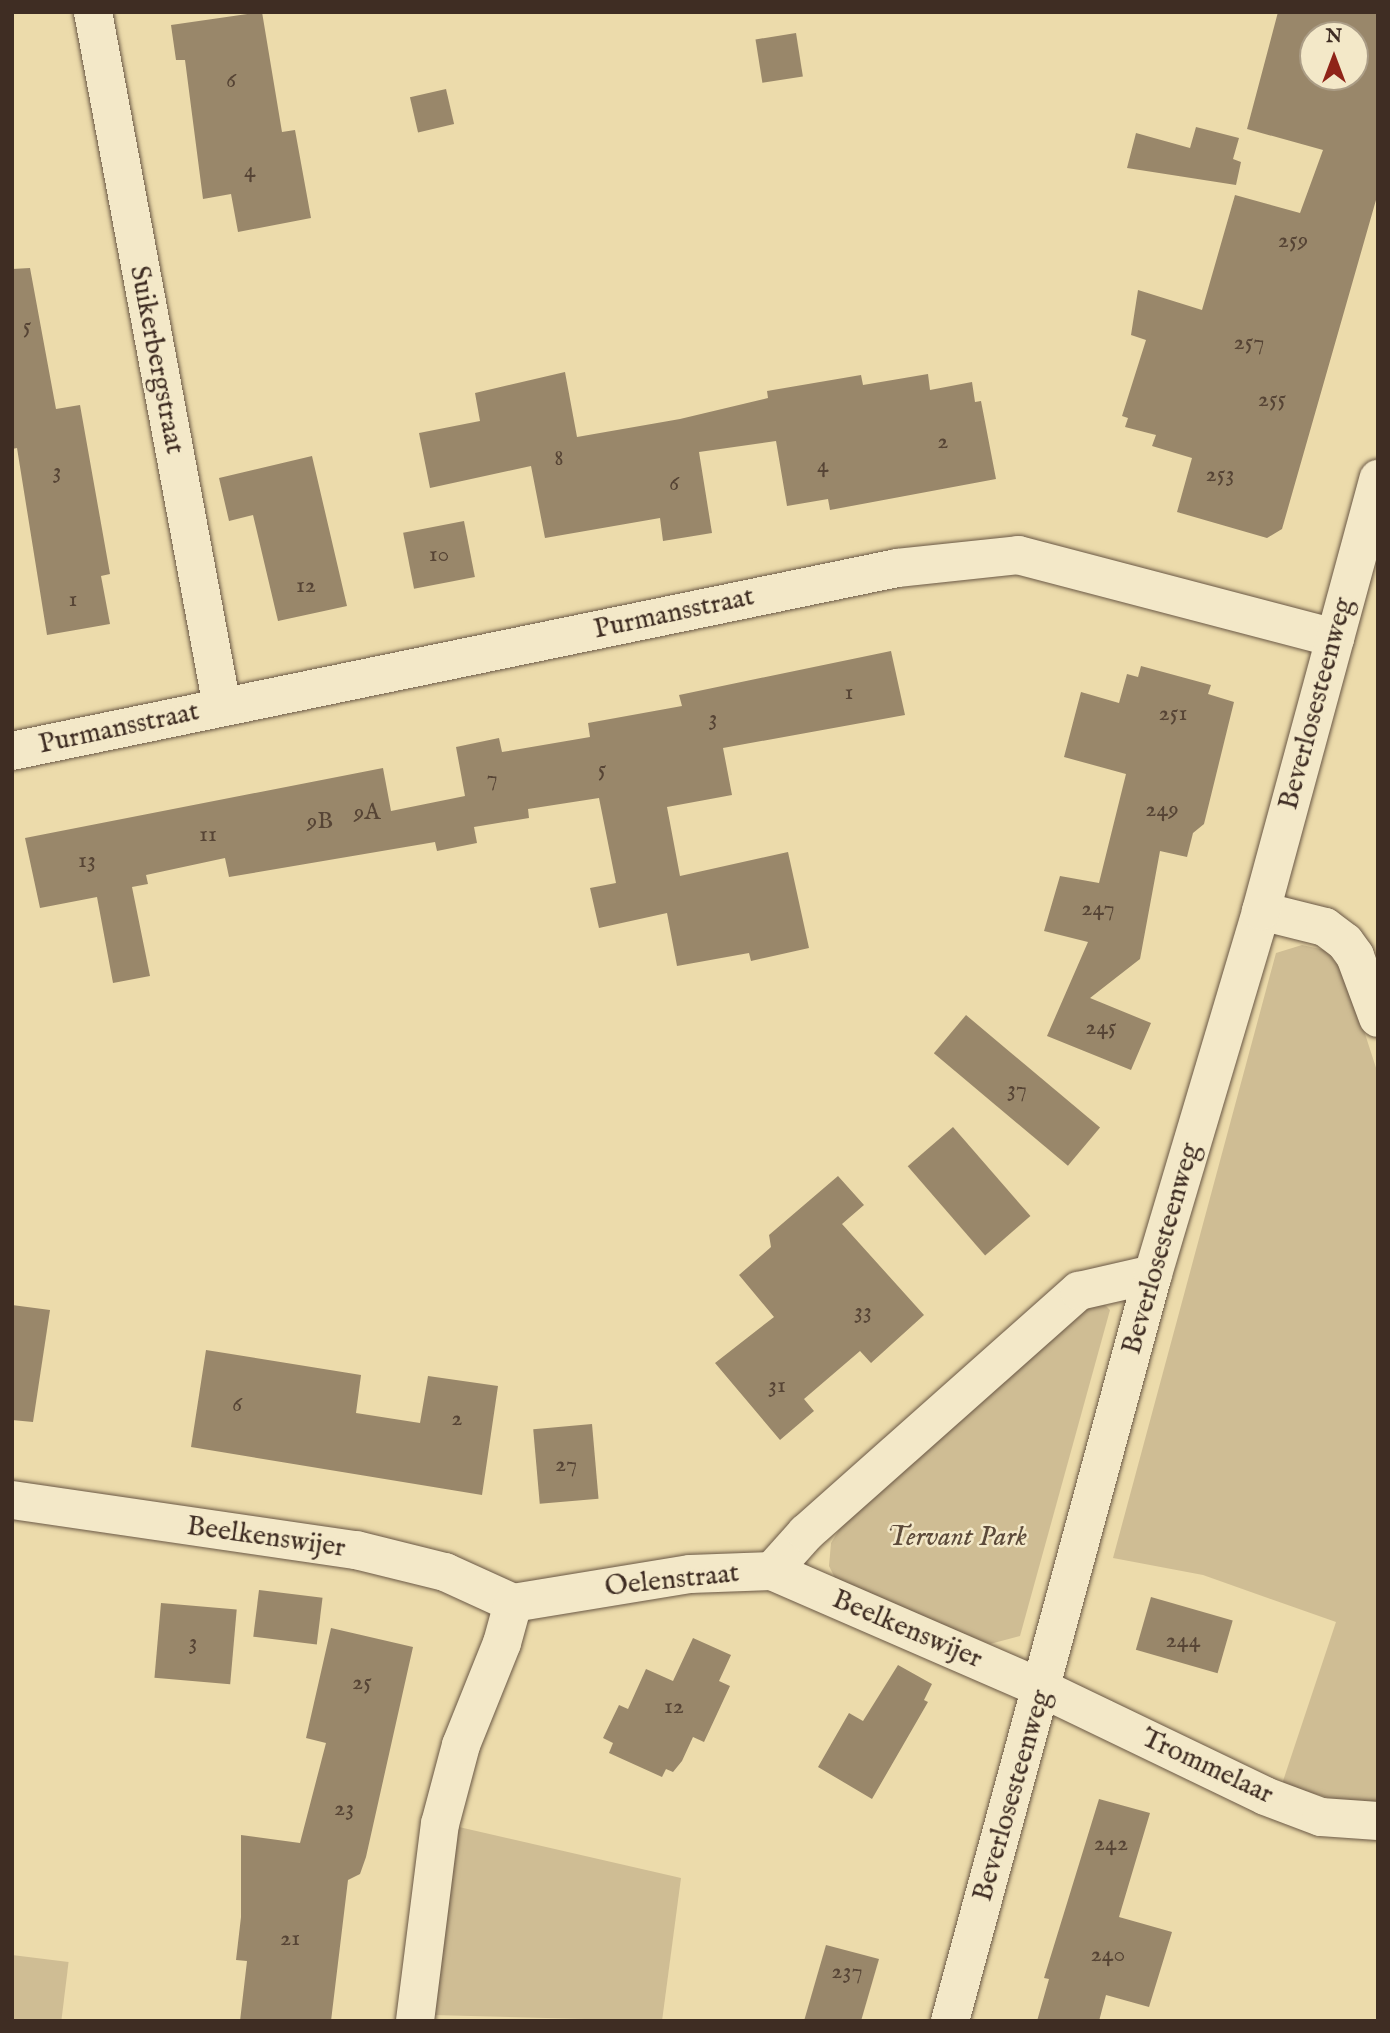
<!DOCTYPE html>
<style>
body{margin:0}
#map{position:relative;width:1390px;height:2033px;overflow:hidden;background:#ecdbab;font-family:"IM FELL English",serif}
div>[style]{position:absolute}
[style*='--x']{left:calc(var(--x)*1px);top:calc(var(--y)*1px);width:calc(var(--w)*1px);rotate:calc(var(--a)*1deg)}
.green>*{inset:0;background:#cfbd94;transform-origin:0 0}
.building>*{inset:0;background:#99876a;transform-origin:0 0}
.roads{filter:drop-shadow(0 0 2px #6a5845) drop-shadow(0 0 2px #6a5845)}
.minor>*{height:38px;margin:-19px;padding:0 19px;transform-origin:19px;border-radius:19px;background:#f3e8c8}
span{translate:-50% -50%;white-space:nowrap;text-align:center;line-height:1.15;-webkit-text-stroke:5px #f3e8c8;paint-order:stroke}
.number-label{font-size:24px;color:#564435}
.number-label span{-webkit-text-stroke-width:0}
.street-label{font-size:28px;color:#3f2d23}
.park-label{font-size:28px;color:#5c4a3a;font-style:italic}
.frame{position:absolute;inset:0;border:14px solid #3f2d23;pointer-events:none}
.north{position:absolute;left:1299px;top:21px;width:70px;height:70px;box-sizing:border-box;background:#f3e8c8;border:2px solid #ab9d86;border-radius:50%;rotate:0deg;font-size:19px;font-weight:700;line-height:28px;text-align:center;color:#3f2d23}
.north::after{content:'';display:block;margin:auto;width:24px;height:32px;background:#8f2418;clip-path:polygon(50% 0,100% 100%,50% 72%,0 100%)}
</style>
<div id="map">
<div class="green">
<div style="clip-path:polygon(1302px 945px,1325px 950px,1346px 975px,1378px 1074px,1378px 1802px,1333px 1799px,1282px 1784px,1336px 1622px,1203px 1575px,1113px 1558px,1276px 953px)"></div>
<div style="clip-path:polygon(1091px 1302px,1102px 1302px,1110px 1310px,1020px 1636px,990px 1644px,838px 1584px,829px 1566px,831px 1543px,842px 1525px)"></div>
<div style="clip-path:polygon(459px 1827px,681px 1878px,662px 2021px,432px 2015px)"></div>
<div style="left:12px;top:1955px;width:57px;height:66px;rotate:7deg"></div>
</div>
<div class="building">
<div style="clip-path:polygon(262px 12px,282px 132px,295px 130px,311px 218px,238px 232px,231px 194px,203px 199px,185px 60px,176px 60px,171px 25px)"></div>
<div style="clip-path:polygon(evenodd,1278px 12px,1378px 12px,1378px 193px,1282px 529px,1267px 538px,1177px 512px,1192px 458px,1152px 446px,1156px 435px,1125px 427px,1128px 418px,1122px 416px,1146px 340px,1131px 335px,1138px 290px,1202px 310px,1235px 195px,1300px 213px,1323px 150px,1247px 129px,1278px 12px,1313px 35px,1355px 35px,1355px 77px,1313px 77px,1313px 35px)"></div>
<div style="left:796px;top:33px;width:44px;height:41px;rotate:81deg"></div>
<div style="left:446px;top:89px;width:36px;height:37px;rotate:77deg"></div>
<div style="clip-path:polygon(1196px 127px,1239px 138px,1233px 159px,1241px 162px,1236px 185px,1127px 168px,1136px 133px,1190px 148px)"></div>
<div style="clip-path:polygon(30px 268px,56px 409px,80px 405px,110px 574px,101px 576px,110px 624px,47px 635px,17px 448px,12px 449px,12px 269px)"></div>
<div style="clip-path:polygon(565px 372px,577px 437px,680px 419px,768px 398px,767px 391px,861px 375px,863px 385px,928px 374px,930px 390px,972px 382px,975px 402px,981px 401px,996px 479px,830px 510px,828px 499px,787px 506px,776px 441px,699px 452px,712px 533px,663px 541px,660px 518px,545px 538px,531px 466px,430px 488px,419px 433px,480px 421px,475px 393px)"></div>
<div style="clip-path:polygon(312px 456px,347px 606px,278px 621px,253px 515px,229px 521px,219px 478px)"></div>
<div style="left:464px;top:521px;width:57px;height:62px;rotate:79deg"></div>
<div style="clip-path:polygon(891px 651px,905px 715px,723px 748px,732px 795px,667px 807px,680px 876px,788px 852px,809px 948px,751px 961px,749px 953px,677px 966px,667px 913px,599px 928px,590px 888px,616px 883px,599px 798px,528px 809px,529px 818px,474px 827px,477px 843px,437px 851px,435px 842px,229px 877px,225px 858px,146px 875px,148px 884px,132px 887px,150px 976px,113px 983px,97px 897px,40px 908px,25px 838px,383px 768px,391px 811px,465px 796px,456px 747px,499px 738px,502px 752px,590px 737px,588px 723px,682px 706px,679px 695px)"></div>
<div style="clip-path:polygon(1141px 666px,1211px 685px,1208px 694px,1234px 702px,1204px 824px,1193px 833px,1187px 857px,1160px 851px,1140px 959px,1090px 998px,1151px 1023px,1131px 1070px,1047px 1036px,1088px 942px,1044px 931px,1060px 876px,1099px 883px,1126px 774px,1064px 757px,1081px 692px,1119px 703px,1127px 674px,1138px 677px)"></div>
<div style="left:966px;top:1015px;width:175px;height:50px;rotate:40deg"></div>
<div style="left:953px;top:1127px;width:118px;height:60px;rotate:49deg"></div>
<div style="clip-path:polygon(838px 1176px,864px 1205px,842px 1224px,924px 1315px,871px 1363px,860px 1351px,804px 1399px,814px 1411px,780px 1440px,715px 1363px,774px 1317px,739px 1275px,771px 1247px,769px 1235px)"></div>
<div style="clip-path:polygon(12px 1305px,50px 1310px,33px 1422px,12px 1420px)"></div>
<div style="clip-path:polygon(206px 1350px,361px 1375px,356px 1413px,420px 1423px,428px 1376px,498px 1386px,482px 1495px,191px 1447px)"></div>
<div style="left:592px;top:1424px;width:75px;height:59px;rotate:85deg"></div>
<div style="left:259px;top:1590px;width:64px;height:47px;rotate:7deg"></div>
<div style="left:1151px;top:1597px;width:85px;height:55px;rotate:16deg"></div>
<div style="left:161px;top:1603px;width:76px;height:75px;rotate:5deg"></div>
<div style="clip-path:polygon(331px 1628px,413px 1647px,366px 1857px,360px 1874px,348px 1880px,331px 2021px,240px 2021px,247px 1961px,236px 1960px,241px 1917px,241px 1835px,300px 1843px,326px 1743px,306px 1738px)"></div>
<div style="clip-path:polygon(693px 1638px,731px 1655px,719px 1681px,730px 1686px,704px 1742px,693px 1737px,682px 1761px,673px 1772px,666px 1769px,662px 1777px,609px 1753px,613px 1743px,603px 1738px,619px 1705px,628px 1709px,646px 1669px,673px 1681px)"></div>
<div style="clip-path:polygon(898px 1665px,932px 1684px,924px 1700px,928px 1702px,872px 1799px,818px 1767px,849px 1713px,863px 1721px)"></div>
<div style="clip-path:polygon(1099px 1799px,1150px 1813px,1119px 1917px,1172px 1932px,1149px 2007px,1106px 1995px,1099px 2021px,1037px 2021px,1049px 1979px,1044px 1978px)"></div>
<div style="clip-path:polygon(826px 1945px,879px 1959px,861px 2021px,804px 2021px)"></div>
</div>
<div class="roads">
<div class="minor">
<div style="--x:93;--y:12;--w:707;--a:79.48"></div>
<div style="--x:12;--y:751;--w:904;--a:-11.68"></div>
<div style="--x:897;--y:568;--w:122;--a:-6.1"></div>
<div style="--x:1018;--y:555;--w:328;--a:14.7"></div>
<div style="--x:1261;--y:911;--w:66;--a:14"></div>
<div style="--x:1325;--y:927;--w:25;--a:37"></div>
<div style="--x:1345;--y:942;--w:17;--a:54"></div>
<div style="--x:1355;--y:956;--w:66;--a:69.6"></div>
<div style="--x:12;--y:1500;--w:348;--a:8.3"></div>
<div style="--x:356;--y:1550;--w:92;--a:13.9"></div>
<div style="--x:445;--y:1572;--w:75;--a:24.5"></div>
<div style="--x:772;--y:1571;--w:51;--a:-48.2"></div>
<div style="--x:806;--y:1533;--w:365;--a:-41.6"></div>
<div style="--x:1079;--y:1291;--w:76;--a:-12.9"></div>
<div style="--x:513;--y:1603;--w:179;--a:-9.3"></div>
<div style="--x:690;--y:1574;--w:82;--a:-2.1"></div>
<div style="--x:772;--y:1571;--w:296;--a:23.5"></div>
<div style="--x:1043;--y:1689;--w:246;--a:25.7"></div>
<div style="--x:1265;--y:1796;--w:60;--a:20.6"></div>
<div style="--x:1321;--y:1817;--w:57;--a:4"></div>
<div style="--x:415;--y:2021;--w:199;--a:-82.8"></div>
<div style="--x:440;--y:1824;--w:82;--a:-75.1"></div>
<div style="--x:461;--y:1745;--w:110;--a:-68.1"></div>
<div style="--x:502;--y:1643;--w:41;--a:-74.6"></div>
<div style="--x:950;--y:2021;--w:774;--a:-74.8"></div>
<div style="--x:1153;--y:1274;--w:379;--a:-73.4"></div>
<div style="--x:1261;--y:911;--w:448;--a:-74.8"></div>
</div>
</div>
<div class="number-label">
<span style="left:231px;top:81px">6</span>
<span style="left:250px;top:171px">4</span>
<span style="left:1293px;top:241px">259</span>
<span style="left:27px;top:327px">5</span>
<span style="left:1249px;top:343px">257</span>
<span style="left:1272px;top:400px">255</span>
<span style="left:943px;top:442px">2</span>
<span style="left:559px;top:459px">8</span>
<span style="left:823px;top:466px">4</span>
<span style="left:57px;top:472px">3</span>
<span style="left:1220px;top:475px">253</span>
<span style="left:674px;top:484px">6</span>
<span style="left:439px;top:555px">10</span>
<span style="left:306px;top:586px">12</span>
<span style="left:73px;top:600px">1</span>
<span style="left:849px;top:693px">1</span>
<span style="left:1173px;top:714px">251</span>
<span style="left:713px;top:719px">3</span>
<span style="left:602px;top:770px">5</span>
<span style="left:492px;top:779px">7</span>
<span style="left:1162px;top:810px">249</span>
<span style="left:367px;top:813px">9A</span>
<span style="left:320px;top:822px">9B</span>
<span style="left:208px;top:835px">11</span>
<span style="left:87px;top:861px">13</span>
<span style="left:1098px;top:909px">247</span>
<span style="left:1101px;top:1028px">245</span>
<span style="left:1017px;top:1090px">37</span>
<span style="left:863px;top:1312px">33</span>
<span style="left:777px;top:1386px">31</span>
<span style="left:237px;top:1405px">6</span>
<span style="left:457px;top:1419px">2</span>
<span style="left:566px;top:1465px">27</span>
<span style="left:1183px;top:1641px">244</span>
<span style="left:193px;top:1643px">3</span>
<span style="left:362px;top:1683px">25</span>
<span style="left:674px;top:1707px">12</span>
<span style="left:344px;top:1809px">23</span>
<span style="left:1111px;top:1844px">242</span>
<span style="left:290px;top:1939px">21</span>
<span style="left:1108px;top:1955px">240</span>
<span style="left:847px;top:1972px">237</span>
</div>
<div class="street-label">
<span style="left:156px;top:360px;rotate:79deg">Suikerbergstraat</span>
<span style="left:674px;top:614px;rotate:-12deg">Purmansstraat</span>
<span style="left:1317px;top:704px;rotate:-75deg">Beverlosesteenweg</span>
<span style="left:119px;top:729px;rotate:-12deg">Purmansstraat</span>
<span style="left:1162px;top:1249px;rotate:-74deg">Beverlosesteenweg</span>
<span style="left:266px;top:1538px;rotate:8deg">Beelkenswijer</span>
<span style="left:672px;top:1581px;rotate:-6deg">Oelenstraat</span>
<span style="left:907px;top:1630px;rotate:23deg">Beelkenswijer</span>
<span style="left:1207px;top:1767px;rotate:25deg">Trommelaar</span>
<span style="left:1013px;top:1796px;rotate:-74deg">Beverlosesteenweg</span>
</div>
<div class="park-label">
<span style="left:957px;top:1538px">Tervant Park</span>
</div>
<div class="frame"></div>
<div class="north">N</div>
</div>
